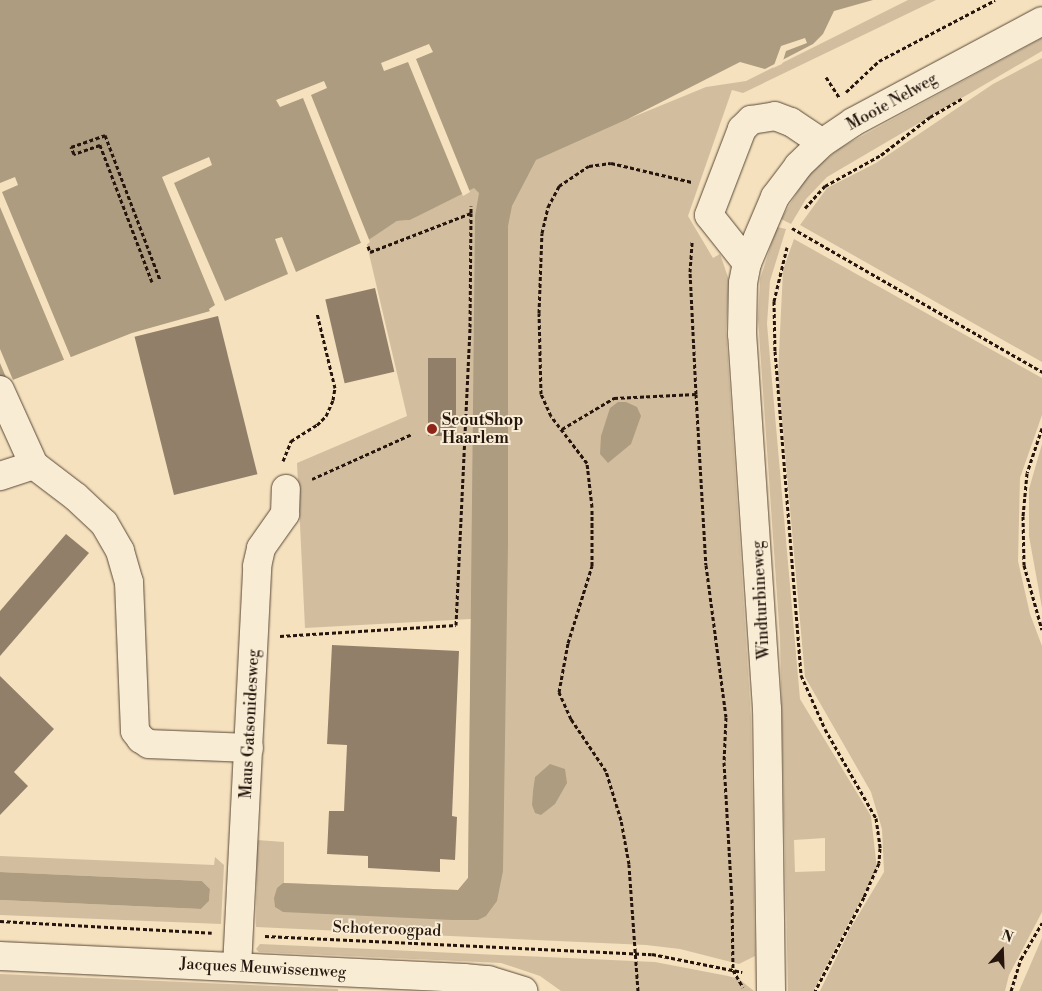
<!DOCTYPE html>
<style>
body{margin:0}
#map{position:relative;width:1042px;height:991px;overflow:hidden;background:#f5e1bd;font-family:"Libre Bodoni",serif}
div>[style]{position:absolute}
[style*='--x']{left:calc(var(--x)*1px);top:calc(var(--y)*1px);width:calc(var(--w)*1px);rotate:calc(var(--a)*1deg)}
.green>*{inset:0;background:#d2be9f}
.water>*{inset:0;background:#ae9c81}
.pier>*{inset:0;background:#f5e1bd}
.building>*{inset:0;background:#917f69;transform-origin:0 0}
.path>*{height:3px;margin-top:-1.5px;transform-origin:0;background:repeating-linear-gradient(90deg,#25150d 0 4px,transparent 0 6.5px)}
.roads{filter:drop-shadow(0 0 1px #594839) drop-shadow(0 0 1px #594839)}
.minor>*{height:28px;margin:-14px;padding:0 14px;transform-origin:14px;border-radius:14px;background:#f8ecd4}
.dots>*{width:14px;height:14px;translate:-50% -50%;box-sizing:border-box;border:2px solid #f8ecd4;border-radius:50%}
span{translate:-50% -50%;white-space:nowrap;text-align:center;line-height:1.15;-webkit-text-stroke:4px #f8ecd4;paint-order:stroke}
.street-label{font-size:16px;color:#25150d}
.poi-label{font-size:16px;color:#25150d;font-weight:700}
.left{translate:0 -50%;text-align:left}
.north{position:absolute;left:977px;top:926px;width:50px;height:50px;-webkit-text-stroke:4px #f8ecd4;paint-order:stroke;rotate:20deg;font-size:14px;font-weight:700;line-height:20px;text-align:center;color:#25150d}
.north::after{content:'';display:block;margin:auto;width:18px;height:22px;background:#25150d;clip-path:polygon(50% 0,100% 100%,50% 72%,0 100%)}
</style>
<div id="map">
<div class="green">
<div style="clip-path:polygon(908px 0,936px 0,743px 93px,732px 90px,688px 216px,713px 258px,720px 254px,729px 280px,726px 330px,751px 716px,755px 956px,739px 964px,680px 949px,646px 945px,256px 927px,257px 840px,284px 842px,284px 883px,458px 890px,468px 878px,471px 619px,305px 628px,297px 463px,407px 416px,366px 241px,397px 221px,410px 220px,445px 200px,628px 119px,706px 87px,746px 81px)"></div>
<div style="clip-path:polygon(1042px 38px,1042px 51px,827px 177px,806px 199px,791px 224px,781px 219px,809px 173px,840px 148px)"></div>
<div style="clip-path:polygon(1042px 58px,1042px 362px,800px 225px,827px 188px,876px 163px,993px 84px)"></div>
<div style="clip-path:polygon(evenodd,777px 227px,786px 229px,770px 281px,767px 324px,800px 699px,871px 816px,877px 869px,813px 991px,788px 991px,780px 639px,758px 319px,760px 279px,777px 227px,825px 838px,825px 871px,795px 872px,794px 840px,825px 838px)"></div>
<div style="clip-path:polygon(794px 239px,1042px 378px,1042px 415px,1020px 478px,1018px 561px,1030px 614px,1042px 646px,1042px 912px,1009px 975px,1005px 991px,820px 991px,850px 929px,884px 872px,882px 829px,871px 792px,805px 677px,778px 374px,783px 270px)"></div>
<div style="clip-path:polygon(1042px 444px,1042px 608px,1029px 536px,1029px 489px)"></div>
<div style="clip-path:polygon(0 856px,214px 865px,215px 857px,224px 865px,221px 924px,0 915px,0 900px,201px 909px,209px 901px,210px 889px,202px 881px,0 872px)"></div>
<div style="clip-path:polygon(1042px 938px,1042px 991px,1019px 991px)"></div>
<div style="clip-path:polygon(260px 944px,655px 962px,728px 976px,739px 979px,754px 991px,561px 991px,540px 976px,501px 963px,259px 952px,256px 949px)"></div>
<div style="clip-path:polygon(0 974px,338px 989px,338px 991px,0 991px)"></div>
</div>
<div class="water">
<div style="clip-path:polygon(0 0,873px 0,834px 11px,823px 34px,813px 44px,765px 69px,740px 62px,628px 119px,536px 160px,512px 206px,508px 226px,508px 545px,503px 871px,497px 901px,486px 916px,478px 920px,452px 920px,283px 912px,275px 907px,274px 898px,277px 888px,283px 883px,458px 890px,468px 878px,475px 216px,479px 193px,474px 188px,410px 220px,397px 221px,370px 239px,221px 308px,132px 333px,0 385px)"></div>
<div style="clip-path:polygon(618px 402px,626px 402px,637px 407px,641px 416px,631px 444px,608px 463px,600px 454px,601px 436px,610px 408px)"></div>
<div style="clip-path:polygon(550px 764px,565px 769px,567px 783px,555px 804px,541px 815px,535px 813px,532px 805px,533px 791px,535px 777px)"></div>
<div style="clip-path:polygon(0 872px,202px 881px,210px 889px,209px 901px,201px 909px,0 900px)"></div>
</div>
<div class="pier">
<div style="clip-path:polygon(805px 38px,807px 43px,786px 51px,782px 64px,773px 68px,781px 46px)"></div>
<div style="clip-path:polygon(429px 44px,433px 52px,416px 59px,470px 192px,463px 196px,408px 62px,384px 71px,381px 63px)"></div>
<div style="clip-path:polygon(324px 81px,327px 88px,311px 95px,370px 242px,361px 249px,211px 314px,209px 309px,215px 305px,162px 177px,209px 157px,212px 165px,174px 183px,225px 301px,288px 274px,275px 239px,282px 237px,296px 272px,361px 243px,303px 98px,280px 107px,276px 100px)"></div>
<div style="clip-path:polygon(15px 177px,18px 185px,2px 192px,72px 360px,65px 362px,0 207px,0 183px)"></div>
<div style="clip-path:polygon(0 349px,13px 380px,8px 382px,0 363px)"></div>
</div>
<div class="building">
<div style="left:375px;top:288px;width:86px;height:51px;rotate:77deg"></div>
<div style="left:218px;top:316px;width:163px;height:86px;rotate:76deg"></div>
<div style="left:428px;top:358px;width:28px;height:78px"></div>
<div style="clip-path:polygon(66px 534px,89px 553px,0 656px,0 611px)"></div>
<div style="clip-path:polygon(332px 645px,459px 651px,452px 816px,457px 817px,455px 860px,440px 859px,440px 872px,368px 868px,368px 856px,327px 854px,329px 811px,344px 811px,347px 745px,327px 744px)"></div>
<div style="clip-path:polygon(0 676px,54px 729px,14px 772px,28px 786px,0 815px)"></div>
</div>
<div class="path">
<div style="--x:826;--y:77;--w:24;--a:57"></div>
<div style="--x:846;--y:92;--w:45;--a:-43.2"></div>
<div style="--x:879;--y:61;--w:131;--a:-27.7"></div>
<div style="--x:805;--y:208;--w:30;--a:-48"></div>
<div style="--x:825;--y:186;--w:64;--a:-29"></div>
<div style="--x:881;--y:155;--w:62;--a:-37.8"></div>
<div style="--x:930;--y:117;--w:38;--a:-30"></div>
<div style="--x:792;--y:228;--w:289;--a:29.9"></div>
<div style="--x:368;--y:246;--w:6;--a:72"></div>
<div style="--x:370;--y:252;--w:108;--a:-21.1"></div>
<div style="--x:471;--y:213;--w:7;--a:-90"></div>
<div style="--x:787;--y:247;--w:56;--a:103.5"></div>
<div style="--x:774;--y:301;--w:50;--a:88.9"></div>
<div style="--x:775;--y:351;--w:325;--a:85.4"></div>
<div style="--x:801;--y:675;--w:59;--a:66"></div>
<div style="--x:825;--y:729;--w:103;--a:60.2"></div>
<div style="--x:876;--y:818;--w:30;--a:82"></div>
<div style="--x:880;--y:848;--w:15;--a:94"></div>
<div style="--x:879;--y:863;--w:37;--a:114"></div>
<div style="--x:864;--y:897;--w:106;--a:117.5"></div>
<div style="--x:152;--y:282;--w:147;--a:-110.8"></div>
<div style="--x:100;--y:145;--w:28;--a:161"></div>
<div style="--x:74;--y:154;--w:8;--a:-113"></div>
<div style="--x:71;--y:147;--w:36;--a:-19"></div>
<div style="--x:105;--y:135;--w:155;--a:69.2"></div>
<div style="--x:696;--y:394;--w:171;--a:86.7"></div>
<div style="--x:706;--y:565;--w:153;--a:82.5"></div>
<div style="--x:726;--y:717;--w:45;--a:92.5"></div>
<div style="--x:724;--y:762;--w:137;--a:86.7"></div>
<div style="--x:732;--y:899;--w:71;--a:89.2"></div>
<div style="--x:733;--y:970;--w:20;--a:60"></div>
<div style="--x:1042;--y:428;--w:47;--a:108.4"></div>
<div style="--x:1027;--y:473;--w:43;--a:95.3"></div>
<div style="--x:1023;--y:516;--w:49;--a:88.8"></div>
<div style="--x:1024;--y:565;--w:67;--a:74.5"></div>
<div style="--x:562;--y:429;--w:61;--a:-30.8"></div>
<div style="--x:614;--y:398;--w:82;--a:-2.8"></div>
<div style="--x:696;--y:394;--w:122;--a:-92.8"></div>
<div style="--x:690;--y:272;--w:32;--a:-86"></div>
<div style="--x:283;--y:461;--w:22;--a:-68"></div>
<div style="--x:291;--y:441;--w:31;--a:-32"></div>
<div style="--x:317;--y:425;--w:13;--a:-45"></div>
<div style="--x:326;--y:416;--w:17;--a:-66"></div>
<div style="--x:333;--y:400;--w:12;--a:-81"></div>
<div style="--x:335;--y:388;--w:77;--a:-103.5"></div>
<div style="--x:312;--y:479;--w:110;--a:-24.2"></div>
<div style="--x:280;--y:636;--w:176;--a:-3.6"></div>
<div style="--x:456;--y:625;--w:298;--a:-87.3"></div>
<div style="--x:470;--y:327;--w:114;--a:-89.5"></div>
<div style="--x:0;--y:921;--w:212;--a:3.2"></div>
<div style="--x:265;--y:936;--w:387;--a:2.7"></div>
<div style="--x:652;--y:954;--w:92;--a:11.3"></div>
<div style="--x:638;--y:991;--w:127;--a:-94.1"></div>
<div style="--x:629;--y:864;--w:45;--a:-100.3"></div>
<div style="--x:621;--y:820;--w:51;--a:-107"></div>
<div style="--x:606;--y:771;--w:63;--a:-123.9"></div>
<div style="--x:571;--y:719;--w:30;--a:-114"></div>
<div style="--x:559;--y:692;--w:50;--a:-79.6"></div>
<div style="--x:568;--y:643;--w:81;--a:-72.7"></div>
<div style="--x:592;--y:566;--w:59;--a:-90"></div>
<div style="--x:592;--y:507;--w:44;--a:-96.5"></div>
<div style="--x:587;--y:463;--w:59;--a:-127.5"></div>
<div style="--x:551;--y:416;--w:24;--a:-114"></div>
<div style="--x:541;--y:394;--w:81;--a:-91.4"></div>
<div style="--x:539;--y:313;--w:80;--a:-87.9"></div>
<div style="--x:542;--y:233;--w:27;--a:-77"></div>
<div style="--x:548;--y:207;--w:24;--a:-62"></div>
<div style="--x:559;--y:186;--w:36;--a:-34"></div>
<div style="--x:589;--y:166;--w:22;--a:-8"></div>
<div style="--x:611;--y:163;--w:83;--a:13.2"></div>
<div style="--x:1011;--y:991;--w:34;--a:-73"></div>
<div style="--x:1021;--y:959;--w:42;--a:-59.7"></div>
</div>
<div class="roads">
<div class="minor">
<div style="--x:747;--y:263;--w:61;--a:-128.4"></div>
<div style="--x:709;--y:215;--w:92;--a:-69"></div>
<div style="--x:742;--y:129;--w:13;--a:-45"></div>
<div style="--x:751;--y:120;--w:24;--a:-9"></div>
<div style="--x:775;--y:116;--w:17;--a:21"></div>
<div style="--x:791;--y:122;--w:37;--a:34"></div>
<div style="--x:0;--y:390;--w:82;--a:65.6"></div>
<div style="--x:34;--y:465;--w:36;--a:162"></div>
<div style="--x:34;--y:465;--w:53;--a:37.3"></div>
<div style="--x:76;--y:497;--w:38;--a:43"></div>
<div style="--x:104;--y:523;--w:32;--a:60"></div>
<div style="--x:120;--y:551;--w:32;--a:74"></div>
<div style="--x:129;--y:582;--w:149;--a:87.7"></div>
<div style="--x:135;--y:731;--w:10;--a:53"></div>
<div style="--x:141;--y:739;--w:9;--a:32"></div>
<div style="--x:149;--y:744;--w:100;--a:2.3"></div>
<div style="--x:0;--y:956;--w:465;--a:2.7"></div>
<div style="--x:464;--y:978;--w:24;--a:5"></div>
<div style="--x:488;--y:980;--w:37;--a:17"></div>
<div style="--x:237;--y:967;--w:401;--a:-87.1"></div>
<div style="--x:257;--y:566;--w:18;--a:-77"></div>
<div style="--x:261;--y:548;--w:42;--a:-54.8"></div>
<div style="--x:285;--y:514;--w:25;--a:-88"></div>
<div style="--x:771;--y:991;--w:282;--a:-90.8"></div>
<div style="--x:767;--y:709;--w:376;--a:-93.8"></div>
<div style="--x:742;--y:334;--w:51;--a:-88.9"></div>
<div style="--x:743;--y:283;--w:20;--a:-79"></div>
<div style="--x:747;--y:263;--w:72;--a:-67"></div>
<div style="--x:775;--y:197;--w:39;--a:-53"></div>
<div style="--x:798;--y:166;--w:33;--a:-44"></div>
<div style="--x:822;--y:143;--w:37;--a:-34"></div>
<div style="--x:853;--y:122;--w:214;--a:-28.1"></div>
</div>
</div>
<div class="dots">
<div style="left:432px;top:429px;background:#8f2418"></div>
</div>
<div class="street-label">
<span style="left:892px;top:102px;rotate:-29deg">Mooie Nelweg</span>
<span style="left:761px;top:600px;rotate:-93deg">Windturbineweg</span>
<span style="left:250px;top:724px;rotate:-87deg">Maus Gatsonidesweg</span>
<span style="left:387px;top:929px;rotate:2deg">Schoteroogpad</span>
<span style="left:263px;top:968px;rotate:3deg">Jacques Meuwissenweg</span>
</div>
<div class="poi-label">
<span class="left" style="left:442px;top:429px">ScoutShop<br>Haarlem</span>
</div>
<div class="north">N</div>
</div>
